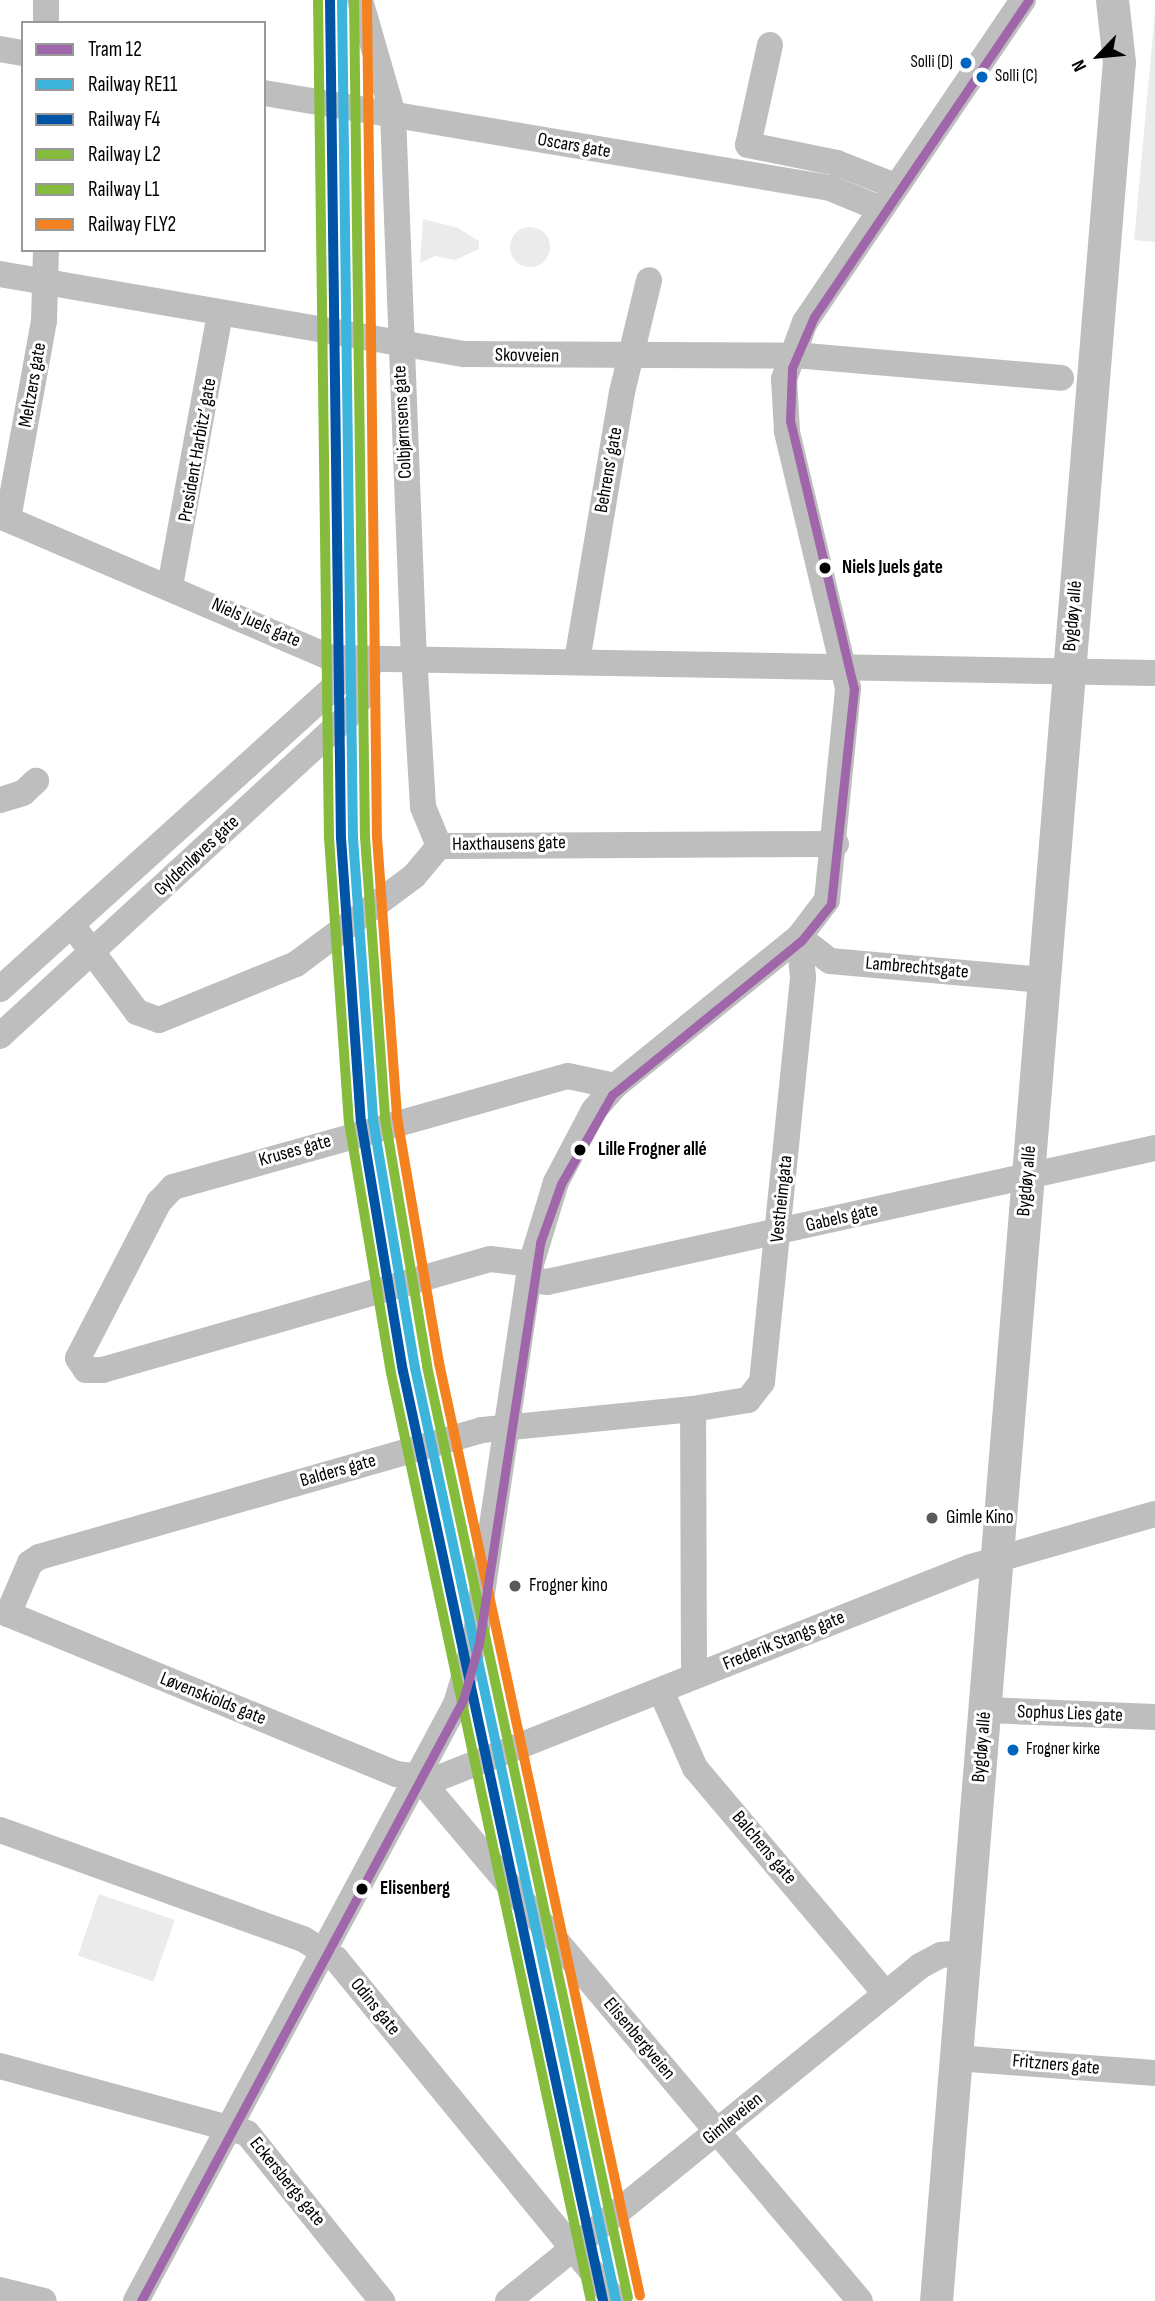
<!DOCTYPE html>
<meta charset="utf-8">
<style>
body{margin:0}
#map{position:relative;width:1155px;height:2301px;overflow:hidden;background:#fff;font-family:"Sofia Sans Condensed",sans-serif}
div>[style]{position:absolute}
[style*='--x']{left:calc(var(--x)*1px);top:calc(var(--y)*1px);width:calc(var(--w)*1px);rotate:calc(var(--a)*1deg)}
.green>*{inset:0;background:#ebebeb;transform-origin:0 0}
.round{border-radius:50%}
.minor>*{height:26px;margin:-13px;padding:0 13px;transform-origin:13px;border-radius:13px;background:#bebebe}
.major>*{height:33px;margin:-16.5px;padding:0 16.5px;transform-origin:16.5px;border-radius:16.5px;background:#bebebe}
.rail-1>*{height:10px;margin:-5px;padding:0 5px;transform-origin:5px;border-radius:5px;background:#3db4dc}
.rail-2>*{height:10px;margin:-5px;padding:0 5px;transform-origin:5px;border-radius:5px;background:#0054a6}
.rail-3>*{height:10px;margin:-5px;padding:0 5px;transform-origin:5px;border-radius:5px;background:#86bc3c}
.rail-4>*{height:10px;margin:-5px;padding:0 5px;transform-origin:5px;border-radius:5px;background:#86bc3c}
.rail-5>*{height:10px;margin:-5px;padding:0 5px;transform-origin:5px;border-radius:5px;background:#f58220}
.tram-1>*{height:9px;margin:-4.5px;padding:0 4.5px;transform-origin:4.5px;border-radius:4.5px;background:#a066aa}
.dots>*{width:19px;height:19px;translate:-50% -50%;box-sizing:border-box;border:4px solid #fff;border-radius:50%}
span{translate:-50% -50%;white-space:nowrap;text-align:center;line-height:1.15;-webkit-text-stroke:6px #fff;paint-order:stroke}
.bus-label{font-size:17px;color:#000}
.right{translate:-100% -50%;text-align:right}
.left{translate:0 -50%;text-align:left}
.street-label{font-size:19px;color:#000}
.stop-label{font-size:19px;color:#000;font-weight:700}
.poi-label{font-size:19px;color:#000}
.legend{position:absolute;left:21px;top:21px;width:245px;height:231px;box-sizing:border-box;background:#fff;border:2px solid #999;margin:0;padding:9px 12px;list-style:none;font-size:21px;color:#000}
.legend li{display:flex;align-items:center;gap:14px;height:35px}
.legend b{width:35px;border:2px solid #999}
.north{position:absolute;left:1064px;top:21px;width:70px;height:70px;-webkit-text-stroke:5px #fff;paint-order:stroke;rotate:244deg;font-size:19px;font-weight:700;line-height:28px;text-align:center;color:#000}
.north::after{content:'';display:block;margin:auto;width:24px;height:32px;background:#000;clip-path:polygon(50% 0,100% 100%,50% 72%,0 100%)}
</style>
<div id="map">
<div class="green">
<div style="clip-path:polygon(1155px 12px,1155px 242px,1134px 240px)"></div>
<div style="clip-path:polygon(423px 219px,458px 228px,479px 241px,479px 249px,455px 260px,435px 256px,420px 263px)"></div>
<div class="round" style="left:510px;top:227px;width:40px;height:40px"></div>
<div style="left:99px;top:1894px;width:80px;height:65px;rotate:19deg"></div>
</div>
<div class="minor">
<div style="--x:46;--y:0;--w:23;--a:90"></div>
<div style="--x:360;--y:0;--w:119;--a:73.9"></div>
<div style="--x:393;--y:114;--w:524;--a:87.81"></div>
<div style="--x:413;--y:638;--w:169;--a:86.6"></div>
<div style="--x:423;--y:807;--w:42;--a:67.7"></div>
<div style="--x:770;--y:45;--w:102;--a:102.4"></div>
<div style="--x:748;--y:145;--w:91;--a:11.4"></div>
<div style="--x:837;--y:163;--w:62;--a:21.6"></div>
<div style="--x:0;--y:49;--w:23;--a:10"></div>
<div style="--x:264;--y:93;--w:574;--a:9.53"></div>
<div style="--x:830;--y:188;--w:55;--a:22.4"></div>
<div style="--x:0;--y:274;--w:471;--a:9.8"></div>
<div style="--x:464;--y:354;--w:342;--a:0.3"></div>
<div style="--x:806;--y:356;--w:256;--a:4.9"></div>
<div style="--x:0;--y:516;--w:361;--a:23.2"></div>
<div style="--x:332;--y:658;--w:823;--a:1.04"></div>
<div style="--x:8;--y:519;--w:201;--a:-79.7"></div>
<div style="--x:44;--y:321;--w:71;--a:-88.4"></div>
<div style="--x:170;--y:586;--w:278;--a:-79.6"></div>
<div style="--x:577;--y:661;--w:273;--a:-80.5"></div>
<div style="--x:622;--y:392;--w:115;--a:-76.4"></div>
<div style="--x:0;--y:800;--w:24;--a:-17"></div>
<div style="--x:23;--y:793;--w:18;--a:-43"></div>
<div style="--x:72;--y:925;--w:109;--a:53.2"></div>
<div style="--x:137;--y:1012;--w:23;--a:20"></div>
<div style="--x:159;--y:1020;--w:148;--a:-22.2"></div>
<div style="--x:296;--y:964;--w:147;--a:-36.7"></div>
<div style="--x:414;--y:876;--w:39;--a:-50"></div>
<div style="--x:439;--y:846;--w:397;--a:-0.3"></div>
<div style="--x:799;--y:937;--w:39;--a:38"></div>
<div style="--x:830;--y:961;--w:214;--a:5.1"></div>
<div style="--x:0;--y:989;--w:452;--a:-42.1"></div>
<div style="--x:335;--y:686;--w:29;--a:-72"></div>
<div style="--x:0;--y:1036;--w:471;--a:-42.6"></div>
<div style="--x:347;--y:717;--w:26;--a:-54"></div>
<div style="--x:362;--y:696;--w:36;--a:-77"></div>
<div style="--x:531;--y:1264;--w:41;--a:-173"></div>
<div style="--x:490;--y:1259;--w:403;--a:164"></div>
<div style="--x:103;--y:1370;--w:17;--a:180"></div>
<div style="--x:86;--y:1370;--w:14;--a:-124"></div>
<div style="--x:78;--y:1358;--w:176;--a:-62.6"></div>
<div style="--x:159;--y:1202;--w:21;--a:-47"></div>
<div style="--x:173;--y:1187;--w:410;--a:-15.7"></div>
<div style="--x:568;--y:1076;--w:48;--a:12"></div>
<div style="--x:529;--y:1280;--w:18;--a:6"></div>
<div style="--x:547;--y:1282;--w:623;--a:-12.43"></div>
<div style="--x:693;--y:1409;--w:56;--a:-9.3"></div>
<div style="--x:748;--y:1400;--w:23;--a:-52"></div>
<div style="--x:762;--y:1382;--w:407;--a:-84.2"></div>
<div style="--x:803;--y:977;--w:40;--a:-95.7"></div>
<div style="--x:694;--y:1676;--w:267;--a:-90.2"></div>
<div style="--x:693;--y:1409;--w:212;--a:174.3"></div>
<div style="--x:482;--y:1430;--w:461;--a:164"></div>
<div style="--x:39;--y:1557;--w:11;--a:146"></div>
<div style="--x:30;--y:1563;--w:56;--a:113.3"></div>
<div style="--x:8;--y:1614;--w:420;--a:22.4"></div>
<div style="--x:396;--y:1774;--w:40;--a:7.1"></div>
<div style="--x:436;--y:1779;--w:575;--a:-21.62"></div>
<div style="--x:971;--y:1567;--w:191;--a:-16.1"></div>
<div style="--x:661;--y:1691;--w:84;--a:66.2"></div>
<div style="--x:695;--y:1768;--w:296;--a:49.8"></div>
<div style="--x:986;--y:1710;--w:169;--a:2.4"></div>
<div style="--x:419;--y:1778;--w:684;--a:49.86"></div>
<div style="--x:0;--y:1830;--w:322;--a:19.8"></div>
<div style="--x:303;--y:1939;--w:39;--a:31"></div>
<div style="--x:336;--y:1959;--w:442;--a:50.7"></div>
<div style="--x:956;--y:2058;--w:200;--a:4.3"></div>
<div style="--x:0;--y:2066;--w:256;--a:15.2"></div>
<div style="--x:247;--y:2133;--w:216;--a:51.2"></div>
<div style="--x:0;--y:2290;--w:45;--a:14"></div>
<div style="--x:136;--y:2301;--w:677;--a:-61.81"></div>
<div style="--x:456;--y:1704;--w:66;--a:-73.2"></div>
<div style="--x:475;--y:1641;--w:381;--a:-81.6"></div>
<div style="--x:531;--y:1264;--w:86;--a:-73"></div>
<div style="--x:556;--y:1182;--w:81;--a:-62.2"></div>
<div style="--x:594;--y:1110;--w:32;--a:-49"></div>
<div style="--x:615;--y:1086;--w:237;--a:-39"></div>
<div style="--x:799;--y:937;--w:46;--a:-52.9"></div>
<div style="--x:827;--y:900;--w:213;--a:-84.3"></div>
<div style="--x:848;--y:688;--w:264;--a:-103.4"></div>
<div style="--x:787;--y:431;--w:52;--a:-93.3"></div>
<div style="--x:784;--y:379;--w:61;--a:-69.8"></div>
<div style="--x:805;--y:322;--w:389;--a:-55.9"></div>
<div style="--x:508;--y:2301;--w:531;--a:-39.11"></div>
<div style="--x:920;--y:1966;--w:24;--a:-28"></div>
<div style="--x:941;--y:1955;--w:25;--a:-5"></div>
</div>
<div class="major">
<div style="--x:936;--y:2301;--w:2246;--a:-85.33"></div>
<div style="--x:1119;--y:62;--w:62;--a:-96.4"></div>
</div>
<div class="rail-1">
<div style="--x:342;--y:0;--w:838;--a:89.25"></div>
<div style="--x:353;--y:838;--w:283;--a:85.9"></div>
<div style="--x:373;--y:1120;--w:252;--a:80.4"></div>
<div style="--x:415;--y:1368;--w:954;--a:77.84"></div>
</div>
<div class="rail-2">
<div style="--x:330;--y:0;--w:838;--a:89.25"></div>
<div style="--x:341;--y:838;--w:284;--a:86"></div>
<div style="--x:361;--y:1121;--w:254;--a:80.5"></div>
<div style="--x:403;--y:1371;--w:951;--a:77.86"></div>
</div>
<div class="rail-3">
<div style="--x:354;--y:0;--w:837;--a:89.25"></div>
<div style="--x:365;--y:837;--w:283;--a:85.9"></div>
<div style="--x:385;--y:1119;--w:251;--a:80.3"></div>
<div style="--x:427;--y:1366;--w:953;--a:77.83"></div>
</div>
<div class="rail-4">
<div style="--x:318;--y:0;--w:838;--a:89.25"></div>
<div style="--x:329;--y:838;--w:285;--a:86"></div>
<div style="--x:349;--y:1122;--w:254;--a:80.5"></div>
<div style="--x:391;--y:1373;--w:949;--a:77.84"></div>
</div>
<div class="rail-5">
<div style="--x:367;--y:0;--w:837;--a:89.32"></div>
<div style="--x:377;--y:837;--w:281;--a:85.9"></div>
<div style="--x:397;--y:1117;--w:250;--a:80.3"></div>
<div style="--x:439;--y:1363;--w:954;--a:77.84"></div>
</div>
<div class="tram-1">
<div style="--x:141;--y:2301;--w:682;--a:-61.82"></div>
<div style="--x:463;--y:1700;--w:59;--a:-74.3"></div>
<div style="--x:479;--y:1643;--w:405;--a:-81.3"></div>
<div style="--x:540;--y:1243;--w:63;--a:-70.4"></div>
<div style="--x:561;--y:1184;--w:103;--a:-60.2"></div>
<div style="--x:612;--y:1095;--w:245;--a:-39.2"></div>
<div style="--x:802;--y:940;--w:46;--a:-51.1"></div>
<div style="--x:831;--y:904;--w:216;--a:-83.9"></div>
<div style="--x:854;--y:689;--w:276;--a:-103.4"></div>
<div style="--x:790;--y:421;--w:53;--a:-87.8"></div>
<div style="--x:792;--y:368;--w:56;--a:-66.7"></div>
<div style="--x:814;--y:317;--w:383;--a:-55.9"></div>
</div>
<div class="dots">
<div style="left:966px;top:63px;background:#0065bd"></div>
<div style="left:982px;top:77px;background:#0065bd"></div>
<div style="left:825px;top:568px;background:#000"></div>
<div style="left:580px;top:1150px;background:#000"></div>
<div style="left:932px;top:1518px;background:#595959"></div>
<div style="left:515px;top:1586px;background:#595959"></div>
<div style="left:1013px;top:1750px;background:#0065bd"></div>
<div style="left:362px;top:1889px;background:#000"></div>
</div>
<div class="bus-label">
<span class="right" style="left:953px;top:63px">Solli (D)</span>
<span class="left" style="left:995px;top:77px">Solli (C)</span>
<span class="left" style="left:1026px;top:1750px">Frogner kirke</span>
</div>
<div class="street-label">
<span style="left:574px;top:146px;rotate:10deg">Oscars gate</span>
<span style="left:527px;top:356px;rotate:1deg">Skovveien</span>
<span style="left:33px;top:385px;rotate:-80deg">Meltzers gate</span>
<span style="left:403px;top:422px;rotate:-93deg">Colbjørnsens gate</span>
<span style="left:198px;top:450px;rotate:-80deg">President Harbitz’ gate</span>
<span style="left:609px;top:470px;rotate:-80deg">Behrens’ gate</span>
<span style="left:1073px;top:616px;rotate:-85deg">Bygdøy allé</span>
<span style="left:256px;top:623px;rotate:24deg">Niels Juels gate</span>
<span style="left:509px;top:844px;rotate:-1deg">Haxthausens gate</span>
<span style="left:197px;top:856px;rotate:-43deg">Gyldenløves gate</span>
<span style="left:917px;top:968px;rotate:5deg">Lambrechtsgate</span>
<span style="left:295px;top:1151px;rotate:-16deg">Kruses gate</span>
<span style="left:1027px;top:1181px;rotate:-85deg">Bygdøy allé</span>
<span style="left:782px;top:1199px;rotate:-84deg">Vestheimgata</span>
<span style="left:842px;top:1218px;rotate:-13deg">Gabels gate</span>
<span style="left:338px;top:1471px;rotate:-16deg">Balders gate</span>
<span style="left:784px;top:1641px;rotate:-22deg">Frederik Stangs gate</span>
<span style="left:213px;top:1699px;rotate:22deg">Løvenskiolds gate</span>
<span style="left:1070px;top:1714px;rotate:2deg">Sophus Lies gate</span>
<span style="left:982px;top:1747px;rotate:-85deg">Bygdøy allé</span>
<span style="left:764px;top:1848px;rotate:50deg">Balchens gate</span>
<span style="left:375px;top:2007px;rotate:51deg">Odins gate</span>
<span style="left:639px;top:2039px;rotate:50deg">Elisenbergveien</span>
<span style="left:1056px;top:2065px;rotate:5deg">Fritzners gate</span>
<span style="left:733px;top:2119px;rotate:-39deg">Gimleveien</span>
<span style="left:287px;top:2182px;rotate:51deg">Eckersbergs gate</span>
</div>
<div class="stop-label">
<span class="left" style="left:842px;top:568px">Niels Juels gate</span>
<span class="left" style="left:598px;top:1150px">Lille Frogner allé</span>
<span class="left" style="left:380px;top:1889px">Elisenberg</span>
</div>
<div class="poi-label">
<span class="left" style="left:946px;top:1518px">Gimle Kino</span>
<span class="left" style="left:529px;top:1586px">Frogner kino</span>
</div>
<ul class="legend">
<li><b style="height:9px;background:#a066aa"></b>Tram 12</li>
<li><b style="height:9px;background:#3db4dc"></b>Railway RE11</li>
<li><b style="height:9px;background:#0054a6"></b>Railway F4</li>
<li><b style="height:9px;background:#86bc3c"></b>Railway L2</li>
<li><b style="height:9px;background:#86bc3c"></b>Railway L1</li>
<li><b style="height:9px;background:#f58220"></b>Railway FLY2</li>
</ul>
<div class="north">N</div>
</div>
